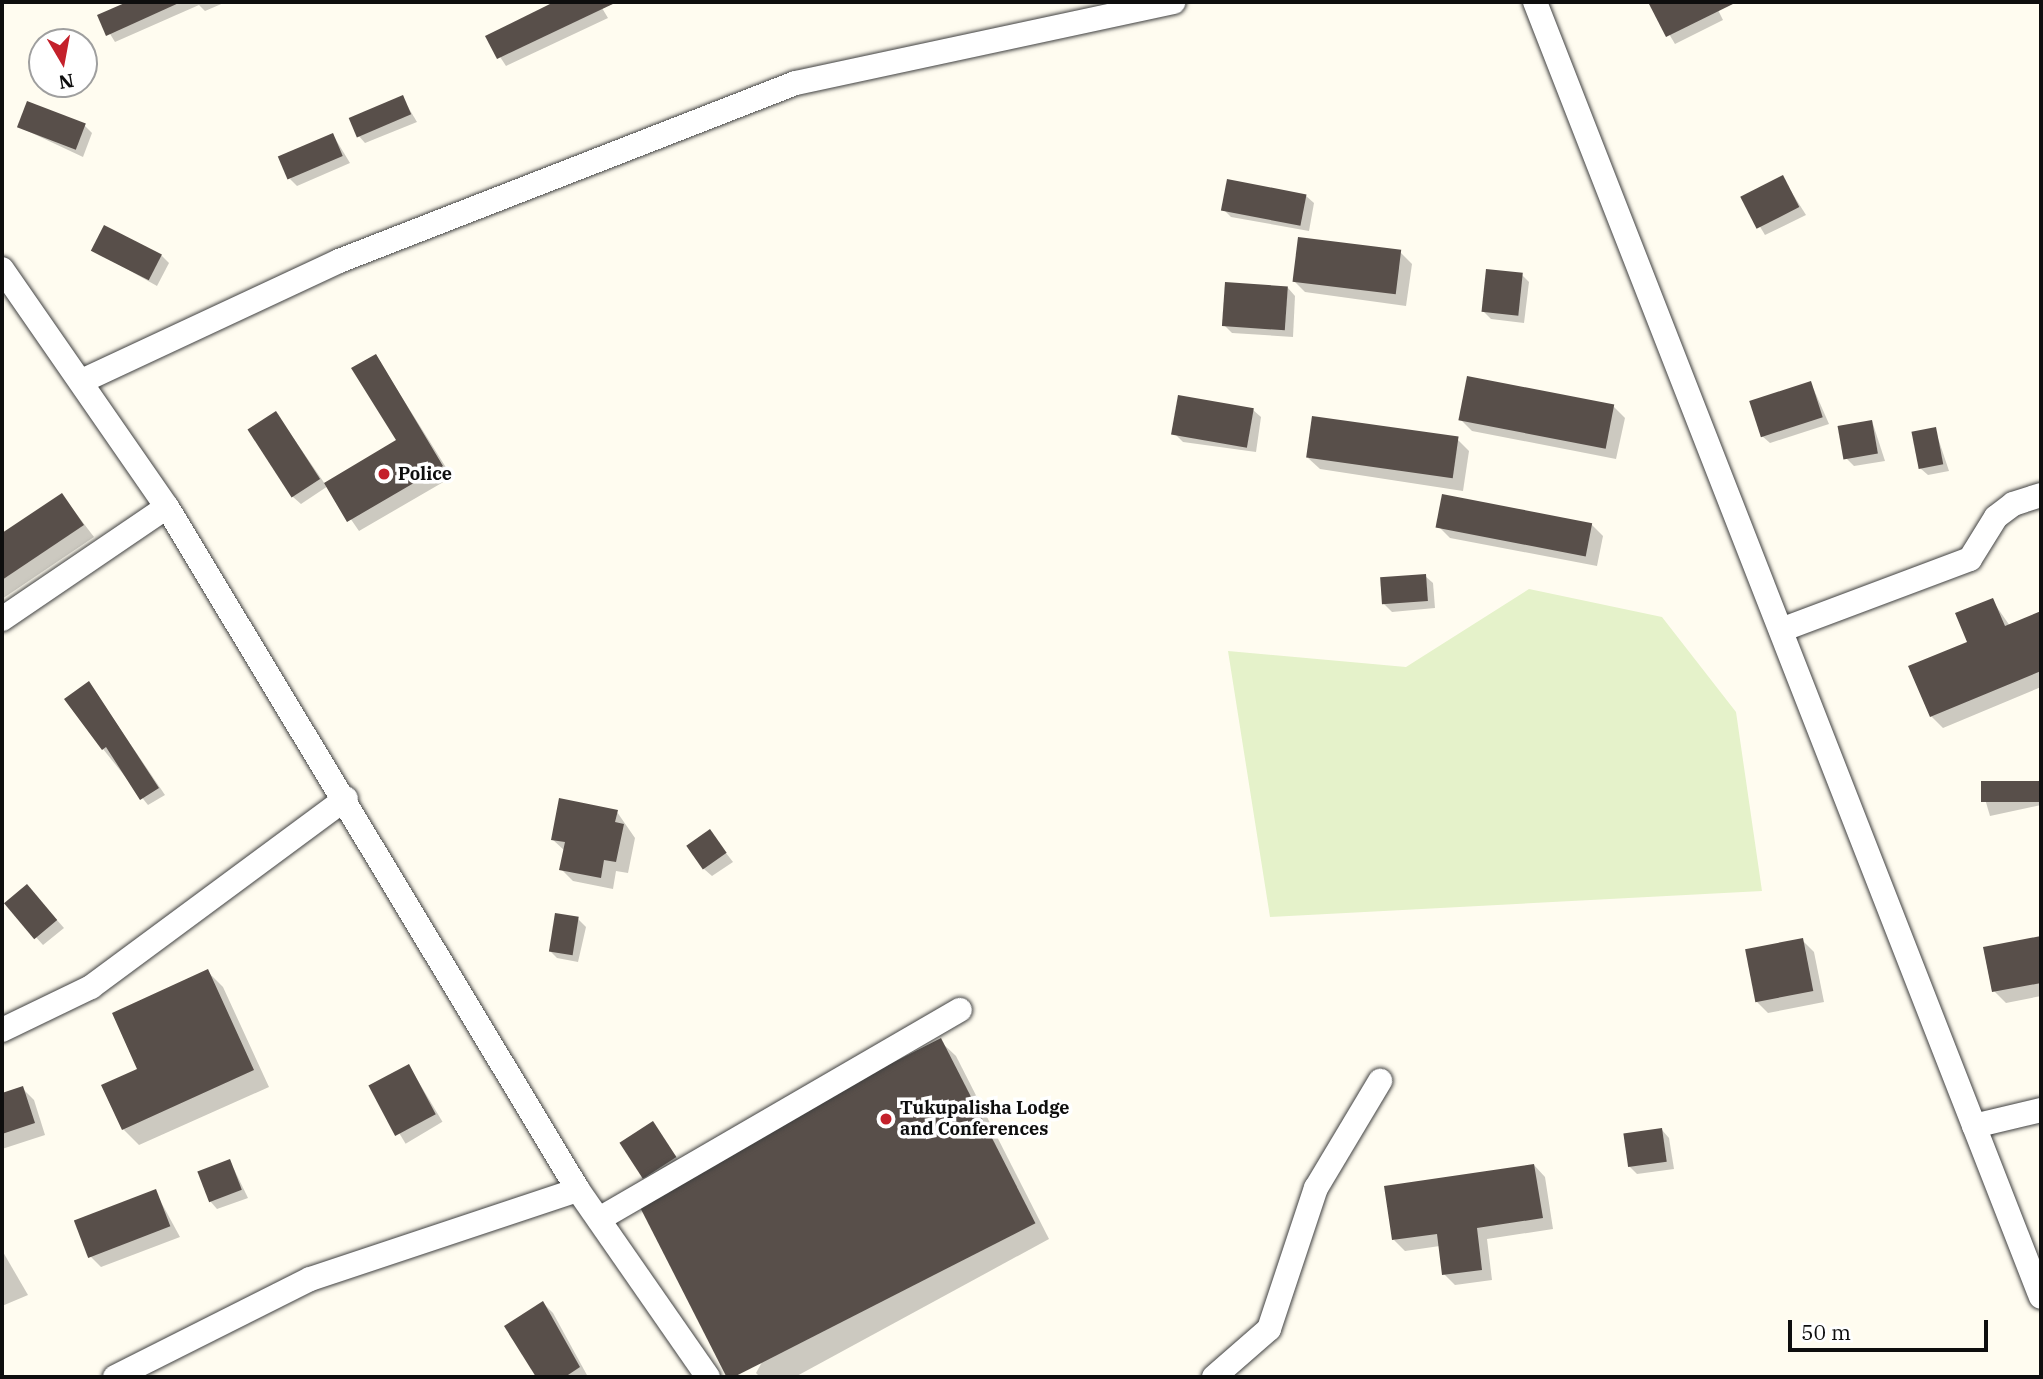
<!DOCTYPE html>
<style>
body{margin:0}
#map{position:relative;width:2043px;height:1379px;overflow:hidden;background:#fffcf0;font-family:"IBM Plex Serif",serif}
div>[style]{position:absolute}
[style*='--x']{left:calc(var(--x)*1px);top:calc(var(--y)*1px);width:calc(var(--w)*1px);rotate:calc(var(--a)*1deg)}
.pitch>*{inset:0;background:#e5f2ca}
.shadow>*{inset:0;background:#0003;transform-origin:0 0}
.building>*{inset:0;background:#584f4a;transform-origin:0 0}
.roads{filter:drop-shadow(0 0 2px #414141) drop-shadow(0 0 2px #414141)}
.street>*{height:24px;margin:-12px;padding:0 12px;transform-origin:12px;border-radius:12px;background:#fff}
.dots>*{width:19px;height:19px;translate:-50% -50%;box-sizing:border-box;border:4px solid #fff;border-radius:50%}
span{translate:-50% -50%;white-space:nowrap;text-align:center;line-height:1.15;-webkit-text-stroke:7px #fff;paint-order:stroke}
.poi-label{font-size:18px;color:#0e0e0e;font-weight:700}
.left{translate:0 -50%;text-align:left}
.frame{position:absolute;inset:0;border:4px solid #0e0e0e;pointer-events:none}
.north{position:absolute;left:28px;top:28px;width:70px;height:70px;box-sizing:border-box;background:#fff;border:2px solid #9f9f9f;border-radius:50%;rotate:170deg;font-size:19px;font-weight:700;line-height:28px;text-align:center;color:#0e0e0e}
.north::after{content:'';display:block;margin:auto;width:24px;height:32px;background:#c4212b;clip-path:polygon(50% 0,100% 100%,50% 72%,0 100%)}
.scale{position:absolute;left:1788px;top:1320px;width:200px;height:32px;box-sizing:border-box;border:4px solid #0e0e0e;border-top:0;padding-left:9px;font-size:21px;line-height:24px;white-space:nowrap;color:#0e0e0e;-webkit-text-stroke:5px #fff;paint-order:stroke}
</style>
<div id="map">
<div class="pitch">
<div style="clip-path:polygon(1529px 589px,1662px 617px,1736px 712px,1762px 891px,1270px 917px,1228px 651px,1406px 667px)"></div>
</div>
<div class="shadow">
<div style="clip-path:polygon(130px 2px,226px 2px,205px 11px,199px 5px,115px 42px,99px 16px)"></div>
<div style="clip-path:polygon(558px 2px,618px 2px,602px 8px,608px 18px,506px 66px,487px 37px)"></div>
<div style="clip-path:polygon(1714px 2px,1723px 20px,1675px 44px,1651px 4px)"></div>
<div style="clip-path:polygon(402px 97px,417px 122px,365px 143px,358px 135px)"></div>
<div style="clip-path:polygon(85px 126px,92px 133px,83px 157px,19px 127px)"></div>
<div style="clip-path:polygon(333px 135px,350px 163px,297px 186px,290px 179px)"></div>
<div style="clip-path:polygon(1782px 177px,1806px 215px,1765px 235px,1742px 197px)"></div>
<div style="clip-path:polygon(1306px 196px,1314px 203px,1309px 231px,1231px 217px,1223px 209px)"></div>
<div style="clip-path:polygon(93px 250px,161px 255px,169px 263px,157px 286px)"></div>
<div style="clip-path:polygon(1400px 252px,1412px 264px,1406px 306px,1305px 292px,1293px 280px)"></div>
<div style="clip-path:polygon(1522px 275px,1529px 282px,1524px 323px,1491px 319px,1483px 311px)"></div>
<div style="clip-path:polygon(1288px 288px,1295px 296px,1293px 337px,1232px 333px,1224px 325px)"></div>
<div style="clip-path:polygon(376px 356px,452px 477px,359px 531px,328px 486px,301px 504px,293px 497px,276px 413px,325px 484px,399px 441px)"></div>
<div style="clip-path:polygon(1811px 383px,1829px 424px,1770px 443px,1762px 436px)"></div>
<div style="clip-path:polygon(1613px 406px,1625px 418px,1616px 459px,1472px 431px,1460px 419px)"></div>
<div style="clip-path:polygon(1253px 410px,1261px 417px,1256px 452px,1183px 442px,1175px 434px)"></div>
<div style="clip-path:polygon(1872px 421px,1885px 461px,1854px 466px,1847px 459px)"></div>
<div style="clip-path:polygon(1935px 429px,1949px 471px,1928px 475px,1920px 468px)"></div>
<div style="clip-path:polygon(1457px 439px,1469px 451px,1463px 491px,1320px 469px,1308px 458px)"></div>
<div style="clip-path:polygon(62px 495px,94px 537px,2px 599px,2px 535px)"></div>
<div style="clip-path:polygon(1591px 524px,1603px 536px,1597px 566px,1450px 538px,1438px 526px)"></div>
<div style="clip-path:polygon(1425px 576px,1433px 583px,1435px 608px,1392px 612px,1384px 604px)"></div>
<div style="clip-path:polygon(1992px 600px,2010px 626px,2041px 613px,2041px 687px,1943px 728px,1931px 716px)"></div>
<div style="clip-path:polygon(89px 683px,165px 795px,148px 805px,103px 749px)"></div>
<div style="clip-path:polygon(2041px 783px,2041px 805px,1990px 816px,1985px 799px)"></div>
<div style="clip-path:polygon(617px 812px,635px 838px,628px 873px,616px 871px,613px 889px,573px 881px,561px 869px,565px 851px,552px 839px)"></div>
<div style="clip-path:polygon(709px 831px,733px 862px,712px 876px,704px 869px)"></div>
<div style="clip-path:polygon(34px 894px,64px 928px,43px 945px,6px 904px)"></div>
<div style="clip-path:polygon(578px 919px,586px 927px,578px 962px,557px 958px,549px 950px)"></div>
<div style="clip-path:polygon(2041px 938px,2041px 996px,2006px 1003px,1994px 991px,1985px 949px)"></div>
<div style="clip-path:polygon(1802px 940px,1814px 952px,1824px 1002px,1768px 1013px,1756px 1001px)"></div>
<div style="clip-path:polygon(207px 971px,223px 987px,269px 1087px,139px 1145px,123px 1129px,103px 1085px,139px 1069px)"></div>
<div style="clip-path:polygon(940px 1041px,956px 1056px,1049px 1239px,795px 1377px,760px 1377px,756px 1373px)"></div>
<div style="left:409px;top:1066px;width:65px;height:43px;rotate:59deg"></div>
<div style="clip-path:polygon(22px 1088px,34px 1100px,45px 1135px,2px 1149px,2px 1095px)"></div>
<div style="clip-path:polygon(652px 1123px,682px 1165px,651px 1183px,643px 1176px)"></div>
<div style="clip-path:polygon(1662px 1130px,1669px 1138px,1674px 1169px,1637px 1174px,1629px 1166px)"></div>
<div style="clip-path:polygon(230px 1161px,248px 1198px,217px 1209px,210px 1201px)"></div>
<div style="clip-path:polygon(1534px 1165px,1545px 1177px,1553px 1229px,1487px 1239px,1492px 1280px,1455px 1285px,1444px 1274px,1440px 1246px,1405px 1251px,1394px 1240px)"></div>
<div style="clip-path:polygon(155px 1191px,180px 1237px,101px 1267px,89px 1255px)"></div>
<div style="clip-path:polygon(3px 1252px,28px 1295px,2px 1306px,2px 1253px)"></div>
<div style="clip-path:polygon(543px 1303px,553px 1313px,588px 1377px,541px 1377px,507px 1326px)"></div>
</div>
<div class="building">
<div style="clip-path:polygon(127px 2px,181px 2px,106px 36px,97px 15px)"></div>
<div style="clip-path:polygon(617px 2px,497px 59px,485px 36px,554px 2px)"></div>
<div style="clip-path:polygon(1648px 2px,1737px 2px,1666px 37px)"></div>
<div style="left:403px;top:95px;width:21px;height:59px;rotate:67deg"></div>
<div style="left:27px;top:101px;width:63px;height:28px;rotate:21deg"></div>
<div style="left:333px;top:133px;width:25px;height:60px;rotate:67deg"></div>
<div style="left:1783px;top:175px;width:36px;height:48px;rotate:63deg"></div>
<div style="left:1227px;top:179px;width:81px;height:32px;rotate:11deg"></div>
<div style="left:104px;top:225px;width:65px;height:29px;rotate:27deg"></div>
<div style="left:1298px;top:237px;width:104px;height:45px;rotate:7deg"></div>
<div style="left:1486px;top:269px;width:37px;height:43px;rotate:6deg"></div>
<div style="left:1225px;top:282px;width:63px;height:44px;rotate:4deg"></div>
<div style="clip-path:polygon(376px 354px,443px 466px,347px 522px,324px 483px,396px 440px,351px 368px)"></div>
<div style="left:1467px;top:376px;width:150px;height:45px;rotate:11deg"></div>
<div style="left:1811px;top:381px;width:38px;height:65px;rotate:72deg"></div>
<div style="left:1178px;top:395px;width:77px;height:40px;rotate:10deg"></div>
<div style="left:276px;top:411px;width:81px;height:34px;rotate:57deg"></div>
<div style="left:1312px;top:416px;width:148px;height:42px;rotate:8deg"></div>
<div style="left:1872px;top:420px;width:34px;height:35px;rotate:80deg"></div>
<div style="left:1936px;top:427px;width:38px;height:25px;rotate:79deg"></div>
<div style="clip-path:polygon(62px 493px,84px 525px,2px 580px,2px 533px)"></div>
<div style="left:1442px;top:494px;width:153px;height:34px;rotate:11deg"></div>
<div style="left:1426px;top:574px;width:27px;height:46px;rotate:86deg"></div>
<div style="clip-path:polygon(1993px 598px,2005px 626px,2041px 611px,2041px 671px,1930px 717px,1908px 666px,1967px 642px,1955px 613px)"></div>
<div style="clip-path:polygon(89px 681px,159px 788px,140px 800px,106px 747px,102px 750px,64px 699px)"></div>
<div style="left:2041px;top:781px;width:21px;height:60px;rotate:90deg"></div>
<div style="clip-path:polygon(559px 798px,618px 810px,615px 822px,624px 824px,616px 862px,604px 860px,601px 878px,559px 870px,565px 842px,551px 840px)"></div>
<div style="left:710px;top:829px;width:29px;height:29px;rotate:55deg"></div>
<div style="left:27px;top:884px;width:47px;height:30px;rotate:50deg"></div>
<div style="left:555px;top:913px;width:24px;height:39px;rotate:9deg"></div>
<div style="clip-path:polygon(2041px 936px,2041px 983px,1992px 992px,1983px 947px)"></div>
<div style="left:1803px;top:938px;width:54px;height:59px;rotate:79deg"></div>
<div style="clip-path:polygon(208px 969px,254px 1070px,122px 1130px,101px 1085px,137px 1069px,112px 1013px)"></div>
<div style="left:941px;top:1038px;width:208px;height:345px;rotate:63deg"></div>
<div style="left:409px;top:1064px;width:57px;height:46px;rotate:62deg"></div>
<div style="clip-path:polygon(23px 1086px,35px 1123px,2px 1134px,2px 1093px)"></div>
<div style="left:653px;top:1121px;width:43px;height:40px;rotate:57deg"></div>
<div style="left:1662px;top:1128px;width:34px;height:39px;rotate:82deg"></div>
<div style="left:230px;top:1159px;width:33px;height:35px;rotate:69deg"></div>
<div style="clip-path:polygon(1534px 1164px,1543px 1218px,1477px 1228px,1482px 1270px,1442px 1275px,1437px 1234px,1392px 1240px,1384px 1186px)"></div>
<div style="left:156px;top:1189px;width:40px;height:88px;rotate:69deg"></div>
<div style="clip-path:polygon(543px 1301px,580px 1367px,565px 1377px,536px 1377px,504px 1326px)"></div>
</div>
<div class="roads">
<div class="street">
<div style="--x:1535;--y:2;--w:1390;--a:68.66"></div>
<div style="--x:2;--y:269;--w:290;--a:55.3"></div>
<div style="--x:167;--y:507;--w:797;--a:58.96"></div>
<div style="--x:578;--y:1190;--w:228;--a:55.2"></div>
<div style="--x:82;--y:381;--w:284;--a:-25"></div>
<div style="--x:339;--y:261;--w:490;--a:-21.3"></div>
<div style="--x:796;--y:83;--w:386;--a:-12.1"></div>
<div style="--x:2;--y:619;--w:199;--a:-34.2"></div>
<div style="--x:1781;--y:630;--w:202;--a:-20.6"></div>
<div style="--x:1970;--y:559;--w:49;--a:-58.2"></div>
<div style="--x:1996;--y:517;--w:21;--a:-37"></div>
<div style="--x:2013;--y:504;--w:29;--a:-18"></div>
<div style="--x:2;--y:1030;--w:99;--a:-25.8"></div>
<div style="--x:91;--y:987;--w:317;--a:-36.5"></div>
<div style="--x:1974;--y:1126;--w:69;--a:-13.4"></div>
<div style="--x:599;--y:1219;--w:417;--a:-30.1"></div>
<div style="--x:115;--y:1377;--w:218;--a:-26.7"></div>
<div style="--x:310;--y:1279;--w:282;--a:-18.4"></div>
<div style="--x:1214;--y:1377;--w:73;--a:-41.1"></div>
<div style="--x:1269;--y:1329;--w:149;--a:-71.6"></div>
<div style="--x:1316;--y:1188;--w:125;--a:-59.1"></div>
</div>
</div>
<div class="dots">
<div style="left:384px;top:474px;background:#c4212b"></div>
<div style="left:886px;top:1119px;background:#c4212b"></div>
</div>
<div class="poi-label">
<span class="left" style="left:398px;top:474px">Police</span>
<span class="left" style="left:900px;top:1119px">Tukupalisha Lodge<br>and Conferences</span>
</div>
<div class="frame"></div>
<div class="north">N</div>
<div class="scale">50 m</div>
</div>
